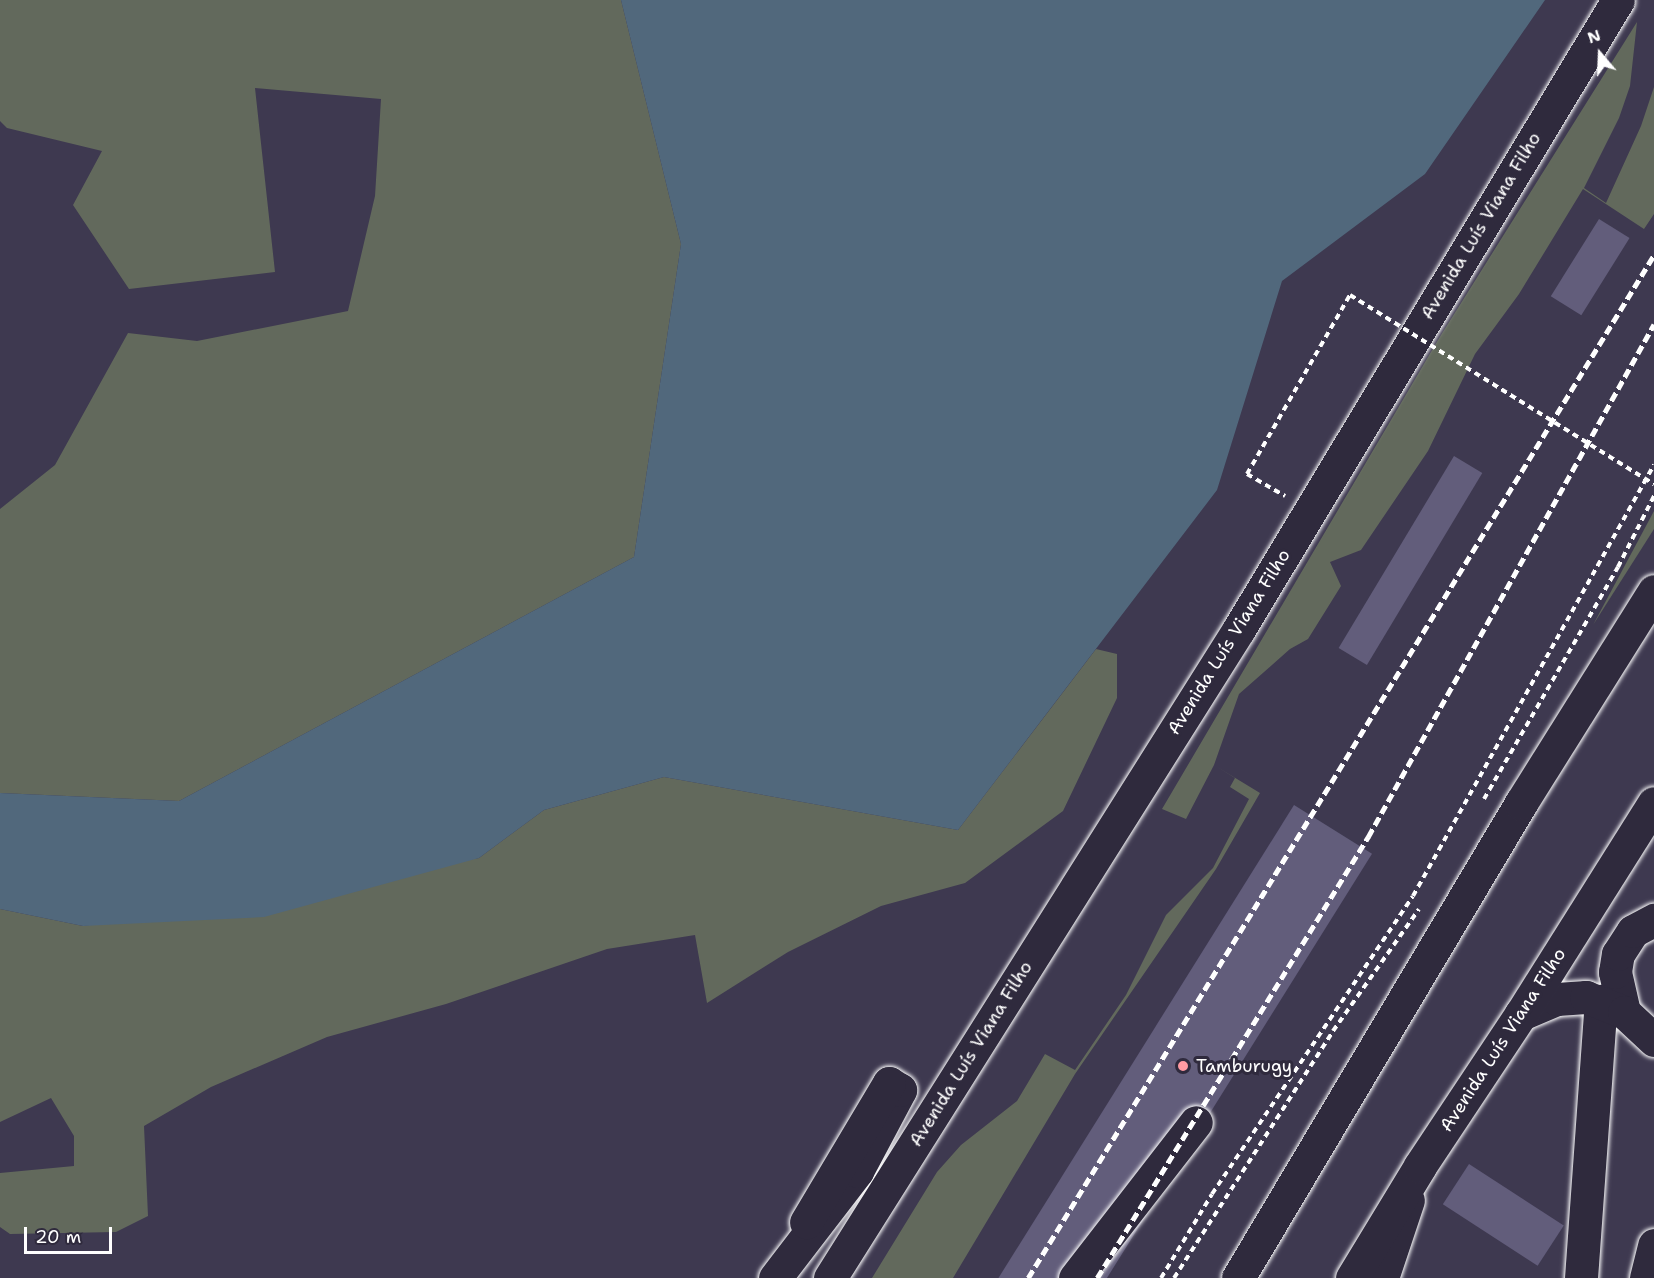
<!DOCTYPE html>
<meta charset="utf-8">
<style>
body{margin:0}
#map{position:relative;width:1654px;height:1278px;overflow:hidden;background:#3e3950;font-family:"Shantell Sans",sans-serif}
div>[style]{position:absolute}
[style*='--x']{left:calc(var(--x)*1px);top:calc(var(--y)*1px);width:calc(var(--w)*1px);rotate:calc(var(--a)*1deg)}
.green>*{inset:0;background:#62695c}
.water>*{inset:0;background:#51687c}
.building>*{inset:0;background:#625d7b;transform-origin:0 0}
.path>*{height:4px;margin-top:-2px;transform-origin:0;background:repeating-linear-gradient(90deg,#fff 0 6px,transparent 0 10.5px)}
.roads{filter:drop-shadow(0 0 2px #fff) drop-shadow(0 0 2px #fff)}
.minor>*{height:33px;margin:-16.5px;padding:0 16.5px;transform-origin:16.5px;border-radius:16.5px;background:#2f2a3d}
.major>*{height:33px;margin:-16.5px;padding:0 16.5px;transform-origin:16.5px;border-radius:16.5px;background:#2f2a3d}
.highway>*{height:33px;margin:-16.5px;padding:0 16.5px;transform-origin:16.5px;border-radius:16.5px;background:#2f2a3d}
.rail>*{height:4.5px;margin-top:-2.25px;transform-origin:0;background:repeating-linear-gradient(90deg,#fff 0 9px,transparent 0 13.5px)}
.path-bridge>*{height:4px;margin-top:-2px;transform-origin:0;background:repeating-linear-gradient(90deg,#fff 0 6px,transparent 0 10.5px)}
.dots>*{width:16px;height:16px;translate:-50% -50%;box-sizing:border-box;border:3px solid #2f2a3d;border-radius:50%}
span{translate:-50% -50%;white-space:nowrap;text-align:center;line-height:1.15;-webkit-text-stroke:6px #2f2a3d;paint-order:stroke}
.street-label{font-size:18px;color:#fff}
.poi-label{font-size:18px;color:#fff}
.left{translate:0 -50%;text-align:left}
.north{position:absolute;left:1570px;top:24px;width:60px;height:60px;-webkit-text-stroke:4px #2f2a3d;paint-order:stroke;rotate:341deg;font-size:16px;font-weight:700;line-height:24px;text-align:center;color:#fff}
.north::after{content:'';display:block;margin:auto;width:21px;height:27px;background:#fff;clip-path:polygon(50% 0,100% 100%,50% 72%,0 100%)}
.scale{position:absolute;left:24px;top:1227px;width:88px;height:27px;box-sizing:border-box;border:3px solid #fff;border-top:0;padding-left:8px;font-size:18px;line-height:21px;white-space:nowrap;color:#fff;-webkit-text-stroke:4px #2f2a3d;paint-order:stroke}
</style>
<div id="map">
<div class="green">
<div style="clip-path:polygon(0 0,621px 0,681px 244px,634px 557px,179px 801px,0 793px,0 509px,55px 465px,128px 333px,197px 341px,348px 311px,375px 196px,381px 99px,255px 88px,275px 272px,129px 289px,73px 205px,102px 151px,7px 128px,0 121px)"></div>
<div style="clip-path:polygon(1637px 22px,1630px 86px,1619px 118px,1584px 188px,1606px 203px,1641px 126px,1654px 87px,1654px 214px,1644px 229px,1583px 189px,1519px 294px,1475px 354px,1428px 451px,1361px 550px,1330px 562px,1341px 586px,1308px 639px,1290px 649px,1239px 694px,1214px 765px,1260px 793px,1216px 869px,1075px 1074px,953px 1278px,872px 1278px,937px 1172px,961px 1145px,1017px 1101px,1045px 1054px,1075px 1070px,1126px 995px,1166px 915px,1213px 868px,1249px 799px,1230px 787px,1235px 778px,1214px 765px,1186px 819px,1162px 809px,1441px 335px)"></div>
<div style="clip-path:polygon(1654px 511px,1654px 529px,1593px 625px)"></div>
<div style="clip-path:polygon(1096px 649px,1117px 654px,1117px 698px,1063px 811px,965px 883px,881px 906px,788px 952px,707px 1003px,695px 935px,607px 949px,446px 1004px,327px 1037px,211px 1087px,144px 1126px,148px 1216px,116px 1232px,10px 1234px,0 1227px,0 1173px,74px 1166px,74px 1136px,51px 1098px,0 1122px,0 909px,83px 926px,479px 858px,544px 810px,664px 777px,958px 830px)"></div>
</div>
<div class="water">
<div style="clip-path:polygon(621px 0,1545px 0,1425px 174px,1282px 281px,1217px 490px,958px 830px,664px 777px,544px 810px,479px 858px,264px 917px,83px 926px,0 909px,0 793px,179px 801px,634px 557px,681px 244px)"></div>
</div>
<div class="building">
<div style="left:1599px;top:219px;width:36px;height:91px;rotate:32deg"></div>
<div style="left:1454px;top:456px;width:33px;height:224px;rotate:31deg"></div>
<div style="left:1294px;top:805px;width:92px;height:561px;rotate:32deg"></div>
<div style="left:1469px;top:1164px;width:113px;height:48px;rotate:33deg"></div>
</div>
<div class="path">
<div style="--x:1247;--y:474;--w:44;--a:30.1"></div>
<div style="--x:1484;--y:799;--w:268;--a:-60"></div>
<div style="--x:1618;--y:567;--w:80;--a:-63.1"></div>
<div style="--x:1161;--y:1278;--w:98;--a:-58.7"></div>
<div style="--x:1212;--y:1194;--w:359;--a:-56"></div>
<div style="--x:1413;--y:896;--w:494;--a:-60.8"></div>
<div style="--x:1174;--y:1278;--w:294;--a:-57.2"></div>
<div style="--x:1333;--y:1031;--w:149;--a:-54.8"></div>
</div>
<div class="roads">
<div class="minor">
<div style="--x:775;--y:1278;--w:135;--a:-52.5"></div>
<div style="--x:857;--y:1171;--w:92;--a:-62"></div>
<div style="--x:900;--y:1090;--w:13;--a:-148"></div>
<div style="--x:889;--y:1083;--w:162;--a:120.8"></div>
<div style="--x:1075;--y:1278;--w:197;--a:-52.2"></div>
<div style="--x:1382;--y:1278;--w:82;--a:-71.6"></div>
<div style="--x:1581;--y:1278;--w:278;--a:-85.9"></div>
</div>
<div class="major">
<div style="--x:1624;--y:1012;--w:41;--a:-102.7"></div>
<div style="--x:1615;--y:972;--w:18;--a:-81"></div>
<div style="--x:1618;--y:954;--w:27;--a:-57"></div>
<div style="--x:1633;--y:931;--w:24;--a:-28"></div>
<div style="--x:1521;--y:1014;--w:39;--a:-23"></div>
<div style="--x:1557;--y:999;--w:29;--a:-4"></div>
<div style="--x:1586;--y:997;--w:41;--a:21.5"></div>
<div style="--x:1624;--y:1012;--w:41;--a:43"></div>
<div style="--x:1352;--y:1278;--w:131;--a:-58.7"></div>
<div style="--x:1420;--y:1166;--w:182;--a:-56.4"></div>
<div style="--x:1521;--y:1014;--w:249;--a:-57.8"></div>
<div style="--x:1646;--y:1278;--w:34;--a:-76"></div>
</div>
<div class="highway">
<div style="--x:830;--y:1278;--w:767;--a:-57.78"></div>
<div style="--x:1239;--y:629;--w:734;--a:-58.93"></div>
<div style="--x:1238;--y:1278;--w:553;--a:-59.21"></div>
<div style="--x:1521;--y:803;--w:250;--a:-57.9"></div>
</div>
</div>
<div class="rail">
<div style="--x:1028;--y:1278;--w:1199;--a:-58.54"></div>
<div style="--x:1097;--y:1278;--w:518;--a:-58.43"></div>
<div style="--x:1368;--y:837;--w:587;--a:-60.86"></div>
</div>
<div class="path-bridge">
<div style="--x:1247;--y:474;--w:207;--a:-60.1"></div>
<div style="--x:1350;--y:295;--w:358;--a:31.9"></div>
</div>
<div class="dots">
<div style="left:1183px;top:1066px;background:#ff9aa2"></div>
</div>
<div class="street-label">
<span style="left:1481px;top:226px;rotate:-59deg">Avenida Luís Viana Filho</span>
<span style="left:1229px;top:642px;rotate:-58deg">Avenida Luís Viana Filho</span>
<span style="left:1503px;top:1040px;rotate:-57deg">Avenida Luís Viana Filho</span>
<span style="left:971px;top:1054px;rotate:-58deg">Avenida Luís Viana Filho</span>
</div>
<div class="poi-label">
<span class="left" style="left:1196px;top:1066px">Tamburugy</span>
</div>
<div class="north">N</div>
<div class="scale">20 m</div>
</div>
